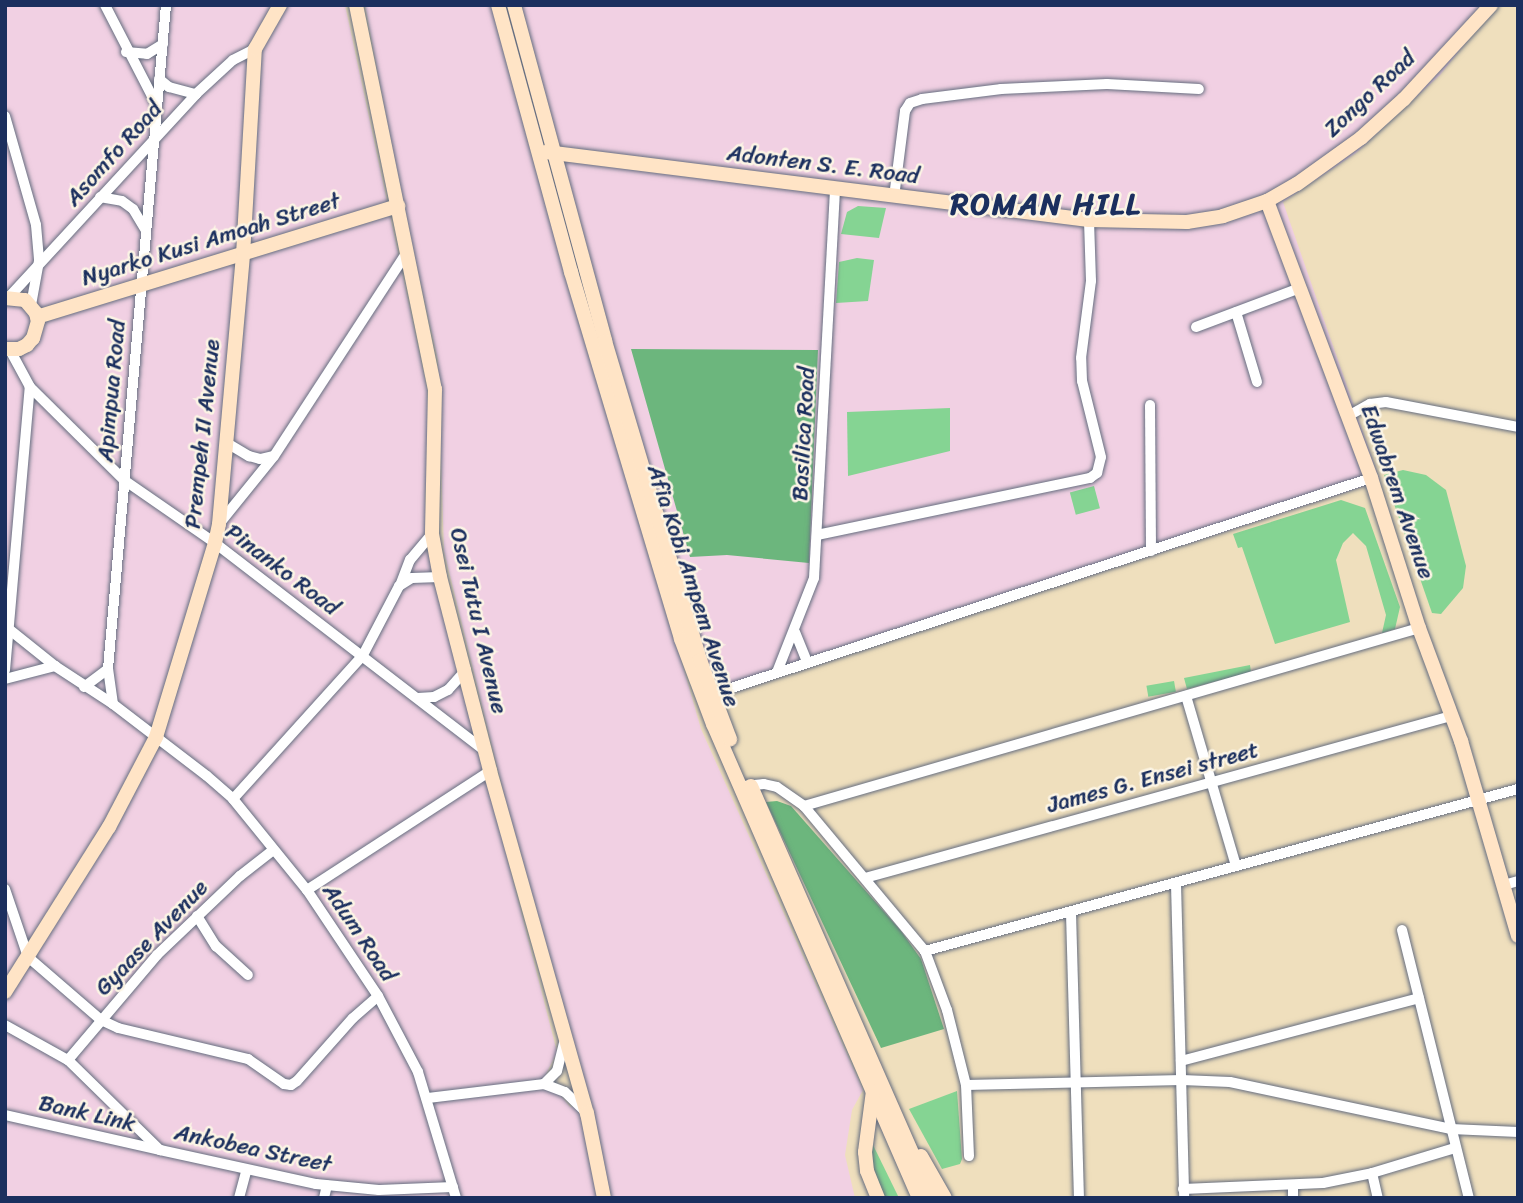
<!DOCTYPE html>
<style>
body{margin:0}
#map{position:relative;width:1523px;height:1203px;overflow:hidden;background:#efdfbd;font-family:Sriracha,sans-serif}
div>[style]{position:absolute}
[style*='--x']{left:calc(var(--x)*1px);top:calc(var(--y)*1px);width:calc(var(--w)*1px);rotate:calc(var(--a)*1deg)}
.built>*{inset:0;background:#f1d0e3}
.green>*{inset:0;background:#85d493;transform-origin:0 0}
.forest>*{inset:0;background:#6cb67d}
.roads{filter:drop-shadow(0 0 2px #656d7f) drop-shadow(0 0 2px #656d7f)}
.street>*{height:10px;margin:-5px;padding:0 5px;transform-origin:5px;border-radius:5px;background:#fff}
.secondary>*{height:14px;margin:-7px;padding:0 7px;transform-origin:7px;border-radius:7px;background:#ffe4c6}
span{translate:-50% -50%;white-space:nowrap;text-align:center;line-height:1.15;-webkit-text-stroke:5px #fcf5e5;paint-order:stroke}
.street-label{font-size:23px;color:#1b2f5e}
.district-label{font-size:30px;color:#1b2f5e;font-weight:700;letter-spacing:2px}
.frame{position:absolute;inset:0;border:7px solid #1b2f5e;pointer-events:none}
</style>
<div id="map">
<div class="built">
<div style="clip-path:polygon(5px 5px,345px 5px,427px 389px,429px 432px,425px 499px,432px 566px,557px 1052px,545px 1076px,570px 1107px,590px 1102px,505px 798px,444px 551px,438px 360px,404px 209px,365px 5px,492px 5px,701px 729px,863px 1090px,852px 1110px,845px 1155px,855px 1198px,5px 1198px)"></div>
<div style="clip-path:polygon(518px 5px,1496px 5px,1440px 75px,1356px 153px,1283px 202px,1380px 481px,719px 696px,620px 405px)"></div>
</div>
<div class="green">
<div style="clip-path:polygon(858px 206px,886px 208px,879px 238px,841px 234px,847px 212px)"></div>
<div style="clip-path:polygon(857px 258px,874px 260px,868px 301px,836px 303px,839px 262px)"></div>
<div style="clip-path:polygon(950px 408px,950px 451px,848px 476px,847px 412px)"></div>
<div style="clip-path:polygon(1403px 470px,1426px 475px,1446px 490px,1466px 566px,1463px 588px,1441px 614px,1432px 613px,1384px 475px)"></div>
<div style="left:1094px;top:486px;width:23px;height:25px;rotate:75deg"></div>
<div style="clip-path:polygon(1341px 500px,1365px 508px,1400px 607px,1395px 629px,1382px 633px,1386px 615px,1366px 546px,1353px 533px,1343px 543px,1336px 560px,1350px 622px,1275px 644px,1242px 547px,1238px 548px,1233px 534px)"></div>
<div style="clip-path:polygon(1250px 665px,1251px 672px,1187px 689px,1184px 678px)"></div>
<div style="left:1174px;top:681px;width:11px;height:28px;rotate:80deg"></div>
<div style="clip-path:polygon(957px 1091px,962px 1159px,960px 1164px,942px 1169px,909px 1109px)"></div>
<div style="clip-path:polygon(873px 1145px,899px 1198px,884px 1198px,871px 1160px)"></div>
</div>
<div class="forest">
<div style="clip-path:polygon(631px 349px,818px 350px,809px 563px,727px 555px,690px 557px)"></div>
<div style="clip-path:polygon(777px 801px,791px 806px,901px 931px,921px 959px,944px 1029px,881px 1048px,766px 802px)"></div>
</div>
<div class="roads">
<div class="street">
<div style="--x:105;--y:5;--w:111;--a:62.7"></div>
<div style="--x:126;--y:52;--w:21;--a:5"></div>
<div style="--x:147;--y:54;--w:19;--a:-32"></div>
<div style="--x:159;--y:79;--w:13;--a:39"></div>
<div style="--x:169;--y:87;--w:28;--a:15"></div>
<div style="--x:5;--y:116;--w:113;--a:74.1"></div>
<div style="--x:36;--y:225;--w:36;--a:85"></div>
<div style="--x:39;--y:261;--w:45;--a:100.3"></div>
<div style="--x:100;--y:197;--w:22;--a:10"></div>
<div style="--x:122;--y:201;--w:14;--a:36"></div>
<div style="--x:133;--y:209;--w:23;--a:59"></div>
<div style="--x:894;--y:197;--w:87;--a:-82.7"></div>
<div style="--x:905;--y:111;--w:9;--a:-58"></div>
<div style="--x:910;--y:103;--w:13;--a:-18"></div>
<div style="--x:922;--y:99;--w:80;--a:-7.2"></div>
<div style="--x:1001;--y:89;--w:106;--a:-2.7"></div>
<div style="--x:1107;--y:84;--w:92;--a:3.1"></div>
<div style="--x:9;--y:297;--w:276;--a:-47.3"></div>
<div style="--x:196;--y:94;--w:50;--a:-42.6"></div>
<div style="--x:233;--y:60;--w:25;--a:-27"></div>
<div style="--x:1236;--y:312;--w:73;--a:73.3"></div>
<div style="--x:1196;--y:327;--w:111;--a:-20.6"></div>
<div style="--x:10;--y:350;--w:42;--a:61.6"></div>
<div style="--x:30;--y:387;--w:132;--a:44.7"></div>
<div style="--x:124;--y:480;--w:111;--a:34.7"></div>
<div style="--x:215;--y:543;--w:341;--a:37.6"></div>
<div style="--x:1150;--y:405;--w:146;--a:89.6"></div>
<div style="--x:1348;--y:416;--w:25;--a:-29"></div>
<div style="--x:1370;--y:404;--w:16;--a:-7"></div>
<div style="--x:1386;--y:402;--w:134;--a:10.7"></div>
<div style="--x:227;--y:443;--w:26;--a:31"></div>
<div style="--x:249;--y:456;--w:11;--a:15"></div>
<div style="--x:260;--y:459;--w:13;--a:-13"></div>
<div style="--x:219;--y:524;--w:87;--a:-51"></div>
<div style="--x:274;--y:456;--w:244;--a:-56.9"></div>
<div style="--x:817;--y:535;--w:279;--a:-11.8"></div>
<div style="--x:1090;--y:478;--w:9;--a:-36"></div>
<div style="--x:1097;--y:473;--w:16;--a:-76"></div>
<div style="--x:1101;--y:457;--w:78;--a:-104"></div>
<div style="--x:1082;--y:381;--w:23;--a:-92"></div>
<div style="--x:1081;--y:358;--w:78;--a:-82.6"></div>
<div style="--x:1091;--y:281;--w:61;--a:-91.9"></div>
<div style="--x:401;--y:583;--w:25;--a:-69"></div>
<div style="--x:410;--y:560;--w:34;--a:-50"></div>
<div style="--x:5;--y:626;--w:64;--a:38.7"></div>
<div style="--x:55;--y:666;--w:69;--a:33.2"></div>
<div style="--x:113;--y:704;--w:118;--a:37.5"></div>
<div style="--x:207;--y:776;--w:35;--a:41"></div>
<div style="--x:233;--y:799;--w:117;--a:50.9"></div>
<div style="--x:307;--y:890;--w:128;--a:56.2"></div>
<div style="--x:378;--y:996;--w:86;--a:62.2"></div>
<div style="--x:418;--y:1072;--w:132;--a:73.2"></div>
<div style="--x:795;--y:632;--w:32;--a:68"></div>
<div style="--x:5;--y:670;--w:284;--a:-85"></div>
<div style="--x:777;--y:672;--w:101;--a:-68.5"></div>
<div style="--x:814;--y:578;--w:389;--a:-86.9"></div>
<div style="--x:5;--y:679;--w:52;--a:-14.6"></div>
<div style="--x:84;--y:687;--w:30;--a:-37"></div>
<div style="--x:710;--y:695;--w:696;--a:-18.17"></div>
<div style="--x:1186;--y:696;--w:177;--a:73.6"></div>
<div style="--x:418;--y:698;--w:16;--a:-4"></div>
<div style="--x:434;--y:697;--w:16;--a:-27"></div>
<div style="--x:448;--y:690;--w:27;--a:-48"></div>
<div style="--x:113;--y:704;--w:35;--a:-98"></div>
<div style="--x:108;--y:669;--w:667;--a:-85.01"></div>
<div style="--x:745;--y:786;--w:19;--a:-6"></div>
<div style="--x:764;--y:784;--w:13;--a:13"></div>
<div style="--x:777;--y:787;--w:33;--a:35"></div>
<div style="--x:804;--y:806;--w:189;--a:50.2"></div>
<div style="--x:925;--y:951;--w:63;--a:69.6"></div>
<div style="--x:947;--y:1010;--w:77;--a:75.8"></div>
<div style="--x:233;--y:799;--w:194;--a:-47.9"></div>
<div style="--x:363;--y:655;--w:78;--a:-62.4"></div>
<div style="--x:399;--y:586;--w:15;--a:-32"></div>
<div style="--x:412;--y:578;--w:28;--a:-2"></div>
<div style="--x:804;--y:806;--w:640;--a:-16.14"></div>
<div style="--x:865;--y:878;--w:608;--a:-15.45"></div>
<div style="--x:1176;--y:884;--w:314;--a:88.5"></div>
<div style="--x:1504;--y:885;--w:15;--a:-16"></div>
<div style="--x:5;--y:889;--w:72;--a:71.3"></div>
<div style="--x:28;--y:957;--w:96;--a:40.8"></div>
<div style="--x:101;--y:1020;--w:19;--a:25"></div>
<div style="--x:118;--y:1028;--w:134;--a:13.4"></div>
<div style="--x:248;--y:1059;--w:44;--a:34.8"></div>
<div style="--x:284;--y:1084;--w:7;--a:8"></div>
<div style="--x:291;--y:1085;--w:7;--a:-34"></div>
<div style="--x:297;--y:1081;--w:84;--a:-48.4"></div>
<div style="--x:353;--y:1018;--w:33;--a:-41"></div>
<div style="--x:307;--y:890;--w:218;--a:-33"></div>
<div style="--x:1071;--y:913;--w:285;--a:88.4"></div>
<div style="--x:197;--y:916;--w:36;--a:58"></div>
<div style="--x:216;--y:946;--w:43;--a:42.2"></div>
<div style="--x:1402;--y:930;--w:276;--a:76"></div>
<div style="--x:925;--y:951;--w:615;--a:-15.28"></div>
<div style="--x:5;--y:1025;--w:72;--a:29.1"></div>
<div style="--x:68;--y:1060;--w:129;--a:44.4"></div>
<div style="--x:160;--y:1150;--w:160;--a:12.3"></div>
<div style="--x:316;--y:1184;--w:63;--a:5.4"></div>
<div style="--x:379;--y:1190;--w:74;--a:-2.3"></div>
<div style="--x:68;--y:1060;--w:138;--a:-49.7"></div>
<div style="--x:157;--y:955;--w:115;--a:-43.6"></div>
<div style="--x:240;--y:876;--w:41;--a:-38"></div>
<div style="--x:1181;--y:1061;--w:246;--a:-14.8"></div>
<div style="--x:544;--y:1084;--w:18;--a:-45"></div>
<div style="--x:557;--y:1071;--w:33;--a:-76"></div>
<div style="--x:428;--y:1098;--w:117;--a:-6.9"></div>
<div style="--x:544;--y:1084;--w:22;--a:21"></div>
<div style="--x:565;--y:1092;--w:28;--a:44"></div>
<div style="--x:5;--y:1115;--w:159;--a:12.7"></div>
<div style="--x:969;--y:1156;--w:71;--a:-92.4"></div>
<div style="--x:966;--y:1085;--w:216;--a:-1.3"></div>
<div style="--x:1182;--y:1080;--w:48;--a:2.4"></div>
<div style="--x:1230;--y:1082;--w:226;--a:12"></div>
<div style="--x:1451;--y:1129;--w:67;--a:2.6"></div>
<div style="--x:1372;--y:1173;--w:26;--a:77"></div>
<div style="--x:1183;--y:1189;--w:140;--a:-2.5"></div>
<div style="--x:1323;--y:1183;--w:50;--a:-11.5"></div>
<div style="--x:1372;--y:1173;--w:87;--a:-16.8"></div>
<div style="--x:239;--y:1198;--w:28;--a:-75"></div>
<div style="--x:324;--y:1198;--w:13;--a:-77"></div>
<div style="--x:1293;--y:1198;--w:11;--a:-90"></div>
</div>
<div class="secondary">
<div style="--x:356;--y:5;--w:392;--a:78.4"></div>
<div style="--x:435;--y:389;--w:145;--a:91.2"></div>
<div style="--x:432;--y:534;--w:44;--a:79.5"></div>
<div style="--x:440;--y:577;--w:200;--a:75.5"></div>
<div style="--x:490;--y:771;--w:355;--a:74.2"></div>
<div style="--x:587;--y:1113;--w:87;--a:78.7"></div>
<div style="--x:498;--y:5;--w:277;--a:74.7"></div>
<div style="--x:571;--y:272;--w:383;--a:73.3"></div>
<div style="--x:681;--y:639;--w:91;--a:69.4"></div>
<div style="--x:713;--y:724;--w:517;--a:66.51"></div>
<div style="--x:514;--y:5;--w:348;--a:74.8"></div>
<div style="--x:605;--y:341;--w:333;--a:73.4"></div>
<div style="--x:700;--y:660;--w:85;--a:69.2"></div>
<div style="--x:546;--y:152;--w:547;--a:7.14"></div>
<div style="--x:1089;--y:220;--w:98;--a:1.2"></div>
<div style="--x:1187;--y:222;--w:36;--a:-9"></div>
<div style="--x:1223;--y:216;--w:46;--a:-18.8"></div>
<div style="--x:1267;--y:201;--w:34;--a:-30"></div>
<div style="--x:1297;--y:184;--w:79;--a:-35.7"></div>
<div style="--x:1361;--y:138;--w:58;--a:-42.2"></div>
<div style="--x:1404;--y:99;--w:128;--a:-47.2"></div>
<div style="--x:1267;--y:201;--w:296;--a:69.4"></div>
<div style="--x:1371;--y:478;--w:157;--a:72.3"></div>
<div style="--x:1419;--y:628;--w:121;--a:69.6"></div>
<div style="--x:1461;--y:741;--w:203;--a:73.7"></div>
<div style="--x:5;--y:298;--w:20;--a:6"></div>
<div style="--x:25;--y:300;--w:17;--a:50"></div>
<div style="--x:36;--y:313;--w:8;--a:76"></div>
<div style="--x:38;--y:321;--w:18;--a:106"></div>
<div style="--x:33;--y:338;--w:9;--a:131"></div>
<div style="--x:27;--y:345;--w:9;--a:153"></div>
<div style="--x:19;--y:349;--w:14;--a:180"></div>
<div style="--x:37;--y:317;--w:378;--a:-17.1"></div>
<div style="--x:751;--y:786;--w:450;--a:66.3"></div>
<div style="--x:5;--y:992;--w:195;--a:-57.8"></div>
<div style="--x:109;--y:827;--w:102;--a:-62.4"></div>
<div style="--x:156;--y:737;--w:203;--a:-73.1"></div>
<div style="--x:215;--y:543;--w:19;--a:-78"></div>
<div style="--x:219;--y:524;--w:270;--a:-84.9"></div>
<div style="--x:243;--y:255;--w:206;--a:-86.7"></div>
<div style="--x:255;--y:49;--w:51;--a:-60.4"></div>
<div style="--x:873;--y:1091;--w:62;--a:97.5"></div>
<div style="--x:865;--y:1152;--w:19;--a:84"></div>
<div style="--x:867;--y:1171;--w:29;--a:68"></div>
<div style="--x:921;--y:1156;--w:48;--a:60.3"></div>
</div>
</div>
<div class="street-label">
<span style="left:1370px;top:94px;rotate:-43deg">Zongo Road</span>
<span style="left:114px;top:154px;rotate:-48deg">Asomfo Road</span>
<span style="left:823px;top:165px;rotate:7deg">Adonten S. E. Road</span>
<span style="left:211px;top:240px;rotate:-17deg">Nyarko Kusi Amoah Street</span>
<span style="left:112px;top:391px;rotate:-85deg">Apimpua Road</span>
<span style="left:203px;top:434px;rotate:-84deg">Prempeh II Avenue</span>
<span style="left:804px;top:434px;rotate:-87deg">Basilica Road</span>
<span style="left:1397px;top:492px;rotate:71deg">Edwabrem Avenue</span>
<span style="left:282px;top:570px;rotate:37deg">Pinanko Road</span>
<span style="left:693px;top:586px;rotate:72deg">Afia Kobi Ampem Avenue</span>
<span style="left:478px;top:621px;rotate:77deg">Osei Tutu I Avenue</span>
<span style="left:1153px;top:778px;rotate:-15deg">James G. Ensei street</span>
<span style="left:359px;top:933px;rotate:56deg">Adum Road</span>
<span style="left:152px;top:938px;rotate:-46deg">Gyaase Avenue</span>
<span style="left:87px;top:1114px;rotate:13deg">Bank Link</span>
<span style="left:253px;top:1149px;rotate:12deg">Ankobea Street</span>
</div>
<div class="district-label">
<span style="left:1046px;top:204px">ROMAN HILL</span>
</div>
<div class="frame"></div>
</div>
